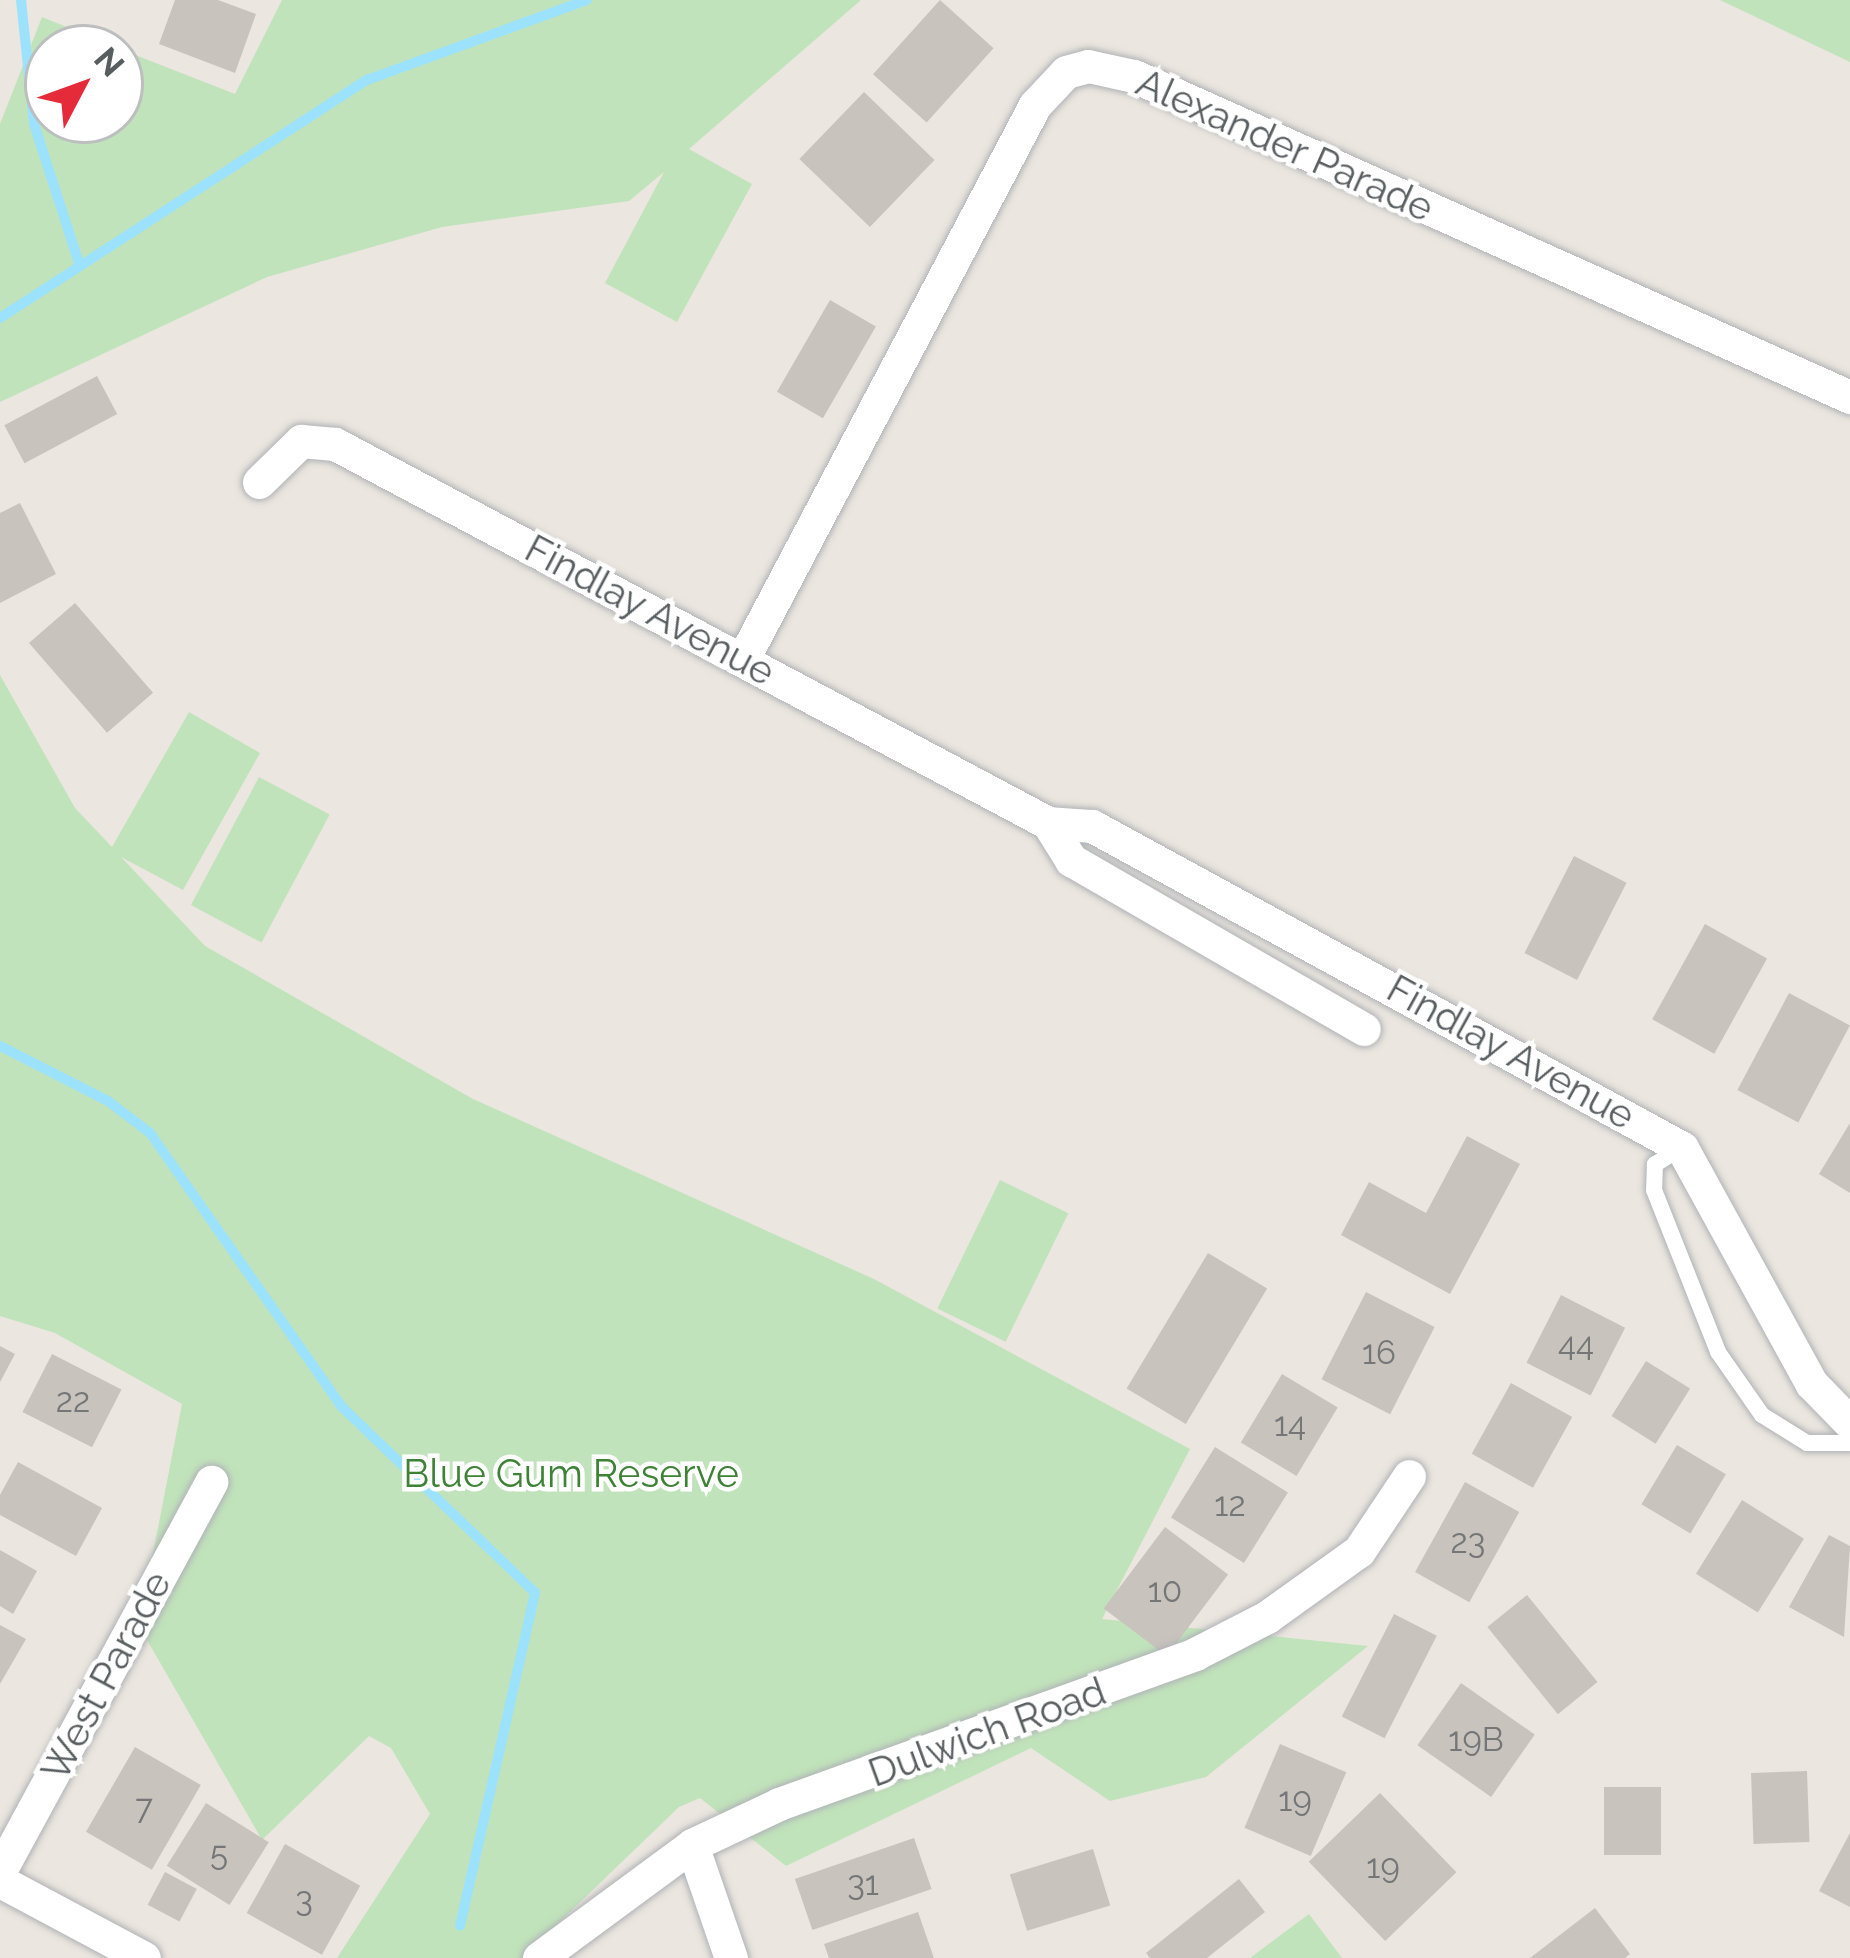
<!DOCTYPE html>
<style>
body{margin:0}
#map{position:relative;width:1850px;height:1958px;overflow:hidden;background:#ebe6df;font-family:Raleway,sans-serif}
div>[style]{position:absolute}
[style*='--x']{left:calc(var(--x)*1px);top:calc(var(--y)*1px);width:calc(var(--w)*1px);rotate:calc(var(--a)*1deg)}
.green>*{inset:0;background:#c1e3bb;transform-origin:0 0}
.stream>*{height:10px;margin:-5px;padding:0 5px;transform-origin:5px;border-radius:5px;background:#9ce2fd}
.building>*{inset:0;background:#c9c3bd;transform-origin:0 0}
.roads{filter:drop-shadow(0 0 3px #b0b3b7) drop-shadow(0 0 3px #b0b3b7)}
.service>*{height:16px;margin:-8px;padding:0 8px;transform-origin:8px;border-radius:8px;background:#fff}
.minor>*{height:33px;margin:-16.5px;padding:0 16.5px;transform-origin:16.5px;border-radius:16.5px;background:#fff}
span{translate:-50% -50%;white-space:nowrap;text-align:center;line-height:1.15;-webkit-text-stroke:9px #fff;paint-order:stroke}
.number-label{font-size:33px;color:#747677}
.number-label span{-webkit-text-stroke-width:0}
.street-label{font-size:39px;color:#585d60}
.park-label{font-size:39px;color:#3d8235}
.north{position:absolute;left:24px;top:24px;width:120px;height:120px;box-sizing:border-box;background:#fff;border:3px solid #bcbebf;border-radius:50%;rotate:49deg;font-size:33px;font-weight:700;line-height:48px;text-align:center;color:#585d60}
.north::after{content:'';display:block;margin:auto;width:42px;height:54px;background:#e52b39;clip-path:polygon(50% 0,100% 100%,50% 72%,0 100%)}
</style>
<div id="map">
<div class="green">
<div style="clip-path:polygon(282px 0,861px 0,689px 149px,752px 184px,677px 322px,605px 283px,664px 172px,629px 201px,442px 227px,267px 277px,0 402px,0 124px,42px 17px,118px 48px,48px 48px,48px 120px,120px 120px,120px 49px,235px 94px)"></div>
<div style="clip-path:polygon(1720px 0,1850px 0,1850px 62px)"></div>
<div style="clip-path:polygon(0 675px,75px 808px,112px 847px,189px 712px,260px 753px,183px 890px,121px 857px,205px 946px,473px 1099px,874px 1279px,1190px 1449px,1102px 1619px,1368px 1646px,1206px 1777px,1110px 1801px,1031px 1748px,786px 1866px,700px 1798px,679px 1807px,522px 1958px,337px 1958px,430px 1814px,391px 1748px,369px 1736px,262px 1840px,139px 1626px,182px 1404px,55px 1333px,0 1316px)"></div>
<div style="left:259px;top:777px;width:80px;height:145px;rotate:28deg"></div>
<div style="left:1000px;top:1180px;width:76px;height:143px;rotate:26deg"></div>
<div style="clip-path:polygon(1309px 1914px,1342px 1958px,1250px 1958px)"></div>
</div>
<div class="stream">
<div style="--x:21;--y:0;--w:125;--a:84"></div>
<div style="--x:34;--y:124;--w:149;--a:72.1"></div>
<div style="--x:0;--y:318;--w:437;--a:-33"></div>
<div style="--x:367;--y:80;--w:234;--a:-20"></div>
<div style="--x:0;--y:1046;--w:121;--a:27"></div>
<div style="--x:108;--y:1101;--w:53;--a:37.3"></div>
<div style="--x:150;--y:1133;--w:335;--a:55"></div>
<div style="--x:342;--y:1407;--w:268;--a:43.9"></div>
<div style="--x:535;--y:1593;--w:341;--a:102.7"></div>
</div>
<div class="building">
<div style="clip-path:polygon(175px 0,218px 0,256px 14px,235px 73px,159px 44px)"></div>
<div style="left:940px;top:0;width:72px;height:100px;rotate:42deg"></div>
<div style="left:864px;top:92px;width:98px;height:93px;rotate:44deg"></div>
<div style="left:830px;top:300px;width:53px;height:106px;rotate:30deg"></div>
<div style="left:97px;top:376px;width:43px;height:105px;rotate:62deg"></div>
<div style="clip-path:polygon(20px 503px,56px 574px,0 603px,0 513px)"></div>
<div style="left:75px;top:603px;width:119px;height:61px;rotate:49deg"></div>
<div style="left:1574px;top:856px;width:59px;height:109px;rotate:27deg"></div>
<div style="left:1705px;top:924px;width:71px;height:109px;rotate:29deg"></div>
<div style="left:1789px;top:993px;width:69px;height:110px;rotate:28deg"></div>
<div style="clip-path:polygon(1850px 1123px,1850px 1193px,1819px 1174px)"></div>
<div style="clip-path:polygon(1467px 1136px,1520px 1164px,1450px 1294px,1341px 1235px,1369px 1182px,1426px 1213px)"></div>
<div style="left:1208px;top:1253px;width:69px;height:158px;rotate:31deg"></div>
<div style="left:1366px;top:1292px;width:77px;height:98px;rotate:27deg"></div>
<div style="left:1561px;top:1295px;width:72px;height:76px;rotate:27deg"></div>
<div style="clip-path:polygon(0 1346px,15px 1354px,0 1382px)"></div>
<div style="left:52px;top:1354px;width:78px;height:65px;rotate:27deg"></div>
<div style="left:1646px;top:1361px;width:52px;height:65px;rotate:32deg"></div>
<div style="left:1282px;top:1374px;width:65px;height:80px;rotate:31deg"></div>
<div style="left:1511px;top:1383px;width:70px;height:81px;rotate:29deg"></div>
<div style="left:1677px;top:1445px;width:57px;height:69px;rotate:31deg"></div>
<div style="left:1215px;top:1447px;width:86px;height:83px;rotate:32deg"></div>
<div style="clip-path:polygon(18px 1462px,102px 1508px,76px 1556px,0 1515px,0 1495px)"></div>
<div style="left:1465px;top:1482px;width:62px;height:103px;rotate:29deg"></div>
<div style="left:1742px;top:1500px;width:73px;height:87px;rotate:32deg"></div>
<div style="left:1165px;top:1527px;width:79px;height:102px;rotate:37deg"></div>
<div style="clip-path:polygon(1829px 1535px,1850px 1546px,1844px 1637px,1789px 1607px)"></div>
<div style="clip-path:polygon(0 1550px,37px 1571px,13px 1614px,0 1606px)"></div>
<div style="left:1527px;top:1595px;width:112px;height:51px;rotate:51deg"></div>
<div style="left:1394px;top:1614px;width:48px;height:115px;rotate:27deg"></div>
<div style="clip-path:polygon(0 1625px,26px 1639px,0 1684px)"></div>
<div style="left:1461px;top:1683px;width:90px;height:76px;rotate:35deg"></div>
<div style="left:1280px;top:1744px;width:72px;height:91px;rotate:23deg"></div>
<div style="left:135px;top:1747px;width:76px;height:98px;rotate:30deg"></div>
<div style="left:1807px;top:1771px;width:71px;height:56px;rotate:88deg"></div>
<div style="left:1604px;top:1787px;width:57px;height:68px"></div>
<div style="left:1380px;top:1793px;width:110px;height:99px;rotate:46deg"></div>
<div style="left:206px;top:1803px;width:74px;height:74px;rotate:32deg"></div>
<div style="clip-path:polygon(1850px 1833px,1850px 1907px,1819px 1891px)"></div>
<div style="left:914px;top:1838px;width:54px;height:126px;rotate:71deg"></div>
<div style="left:285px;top:1844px;width:86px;height:79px;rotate:29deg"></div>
<div style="left:1093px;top:1849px;width:59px;height:87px;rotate:73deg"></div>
<div style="left:165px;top:1872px;width:36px;height:37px;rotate:28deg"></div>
<div style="clip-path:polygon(1239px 1879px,1265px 1912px,1207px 1958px,1150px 1958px,1146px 1953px)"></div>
<div style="clip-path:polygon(1595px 1908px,1630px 1954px,1625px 1958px,1530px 1958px)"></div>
<div style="clip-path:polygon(918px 1912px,934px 1958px,829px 1958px,824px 1944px)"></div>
</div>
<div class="roads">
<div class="service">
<div style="--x:1681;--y:1148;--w:31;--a:148"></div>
<div style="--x:1655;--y:1164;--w:26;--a:92"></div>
<div style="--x:1654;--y:1190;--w:174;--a:68.4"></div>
<div style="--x:1718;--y:1352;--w:77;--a:55.1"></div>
<div style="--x:1762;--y:1415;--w:53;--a:31.9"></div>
<div style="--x:1807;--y:1443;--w:43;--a:0"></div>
</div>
<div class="minor">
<div style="--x:259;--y:482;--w:59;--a:-44.3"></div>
<div style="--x:301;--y:441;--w:34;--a:5"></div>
<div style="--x:335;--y:444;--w:807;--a:27.99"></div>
<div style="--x:1048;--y:823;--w:44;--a:3.9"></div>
<div style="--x:1092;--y:826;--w:672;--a:28.62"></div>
<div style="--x:1682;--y:1148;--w:269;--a:61.2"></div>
<div style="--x:1812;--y:1384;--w:54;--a:45.7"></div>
<div style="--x:743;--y:659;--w:626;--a:-62.21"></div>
<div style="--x:1035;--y:105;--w:45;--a:-46.8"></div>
<div style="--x:1066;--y:72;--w:23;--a:-15"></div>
<div style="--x:1088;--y:66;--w:47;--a:12.3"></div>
<div style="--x:1134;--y:76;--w:785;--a:24.15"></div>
<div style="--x:1048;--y:823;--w:44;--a:58.1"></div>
<div style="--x:1071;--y:860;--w:338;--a:30"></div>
<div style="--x:692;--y:1845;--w:120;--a:71"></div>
<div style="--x:0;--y:1871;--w:443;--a:-61.5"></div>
<div style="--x:0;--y:1881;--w:163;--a:28.1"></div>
<div style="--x:539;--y:1958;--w:190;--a:-36.4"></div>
<div style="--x:692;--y:1845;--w:96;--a:-25.2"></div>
<div style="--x:779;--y:1804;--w:442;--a:-19.8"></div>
<div style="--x:1195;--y:1654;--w:81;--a:-27.2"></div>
<div style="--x:1267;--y:1617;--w:113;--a:-35.7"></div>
<div style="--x:1359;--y:1551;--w:90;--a:-56.3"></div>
</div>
</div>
<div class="number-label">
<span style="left:1576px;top:1345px">44</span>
<span style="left:1379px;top:1353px">16</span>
<span style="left:73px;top:1401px">22</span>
<span style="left:1290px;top:1425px">14</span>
<span style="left:1230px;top:1505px">12</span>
<span style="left:1468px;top:1542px">23</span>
<span style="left:1165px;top:1591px">10</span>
<span style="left:1476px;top:1740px">19B</span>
<span style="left:1295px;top:1800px">19</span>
<span style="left:144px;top:1808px">7</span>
<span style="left:219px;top:1854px">5</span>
<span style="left:1383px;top:1867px">19</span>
<span style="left:863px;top:1884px">31</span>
<span style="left:304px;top:1900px">3</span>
</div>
<div class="street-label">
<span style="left:1285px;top:145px;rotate:24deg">Alexander Parade</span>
<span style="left:650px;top:610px;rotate:28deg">Findlay Avenue</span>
<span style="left:1511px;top:1052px;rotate:29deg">Findlay Avenue</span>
<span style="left:106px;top:1676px;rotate:-62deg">West Parade</span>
<span style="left:987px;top:1732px;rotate:-20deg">Dulwich Road</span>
</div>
<div class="park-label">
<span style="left:571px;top:1473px">Blue Gum Reserve</span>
</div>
<div class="north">N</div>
</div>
